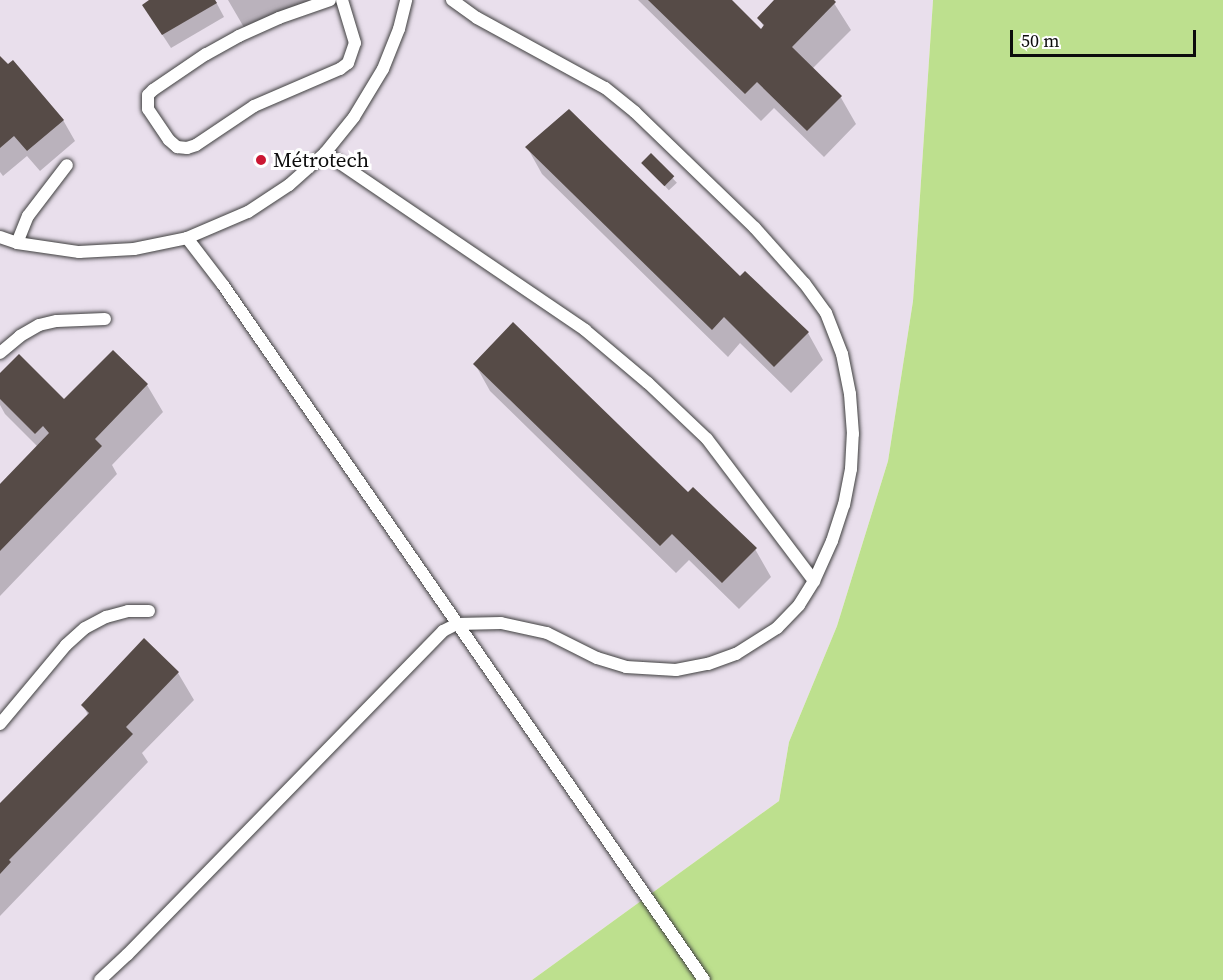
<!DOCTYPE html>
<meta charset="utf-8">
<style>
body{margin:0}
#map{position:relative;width:1223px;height:980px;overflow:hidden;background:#fff9eb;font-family:"Source Serif 4",serif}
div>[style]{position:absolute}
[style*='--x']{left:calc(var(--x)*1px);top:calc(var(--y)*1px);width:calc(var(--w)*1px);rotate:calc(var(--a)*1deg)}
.industrial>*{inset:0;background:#e9dfec}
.forest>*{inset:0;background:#bde08e}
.shadow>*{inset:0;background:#0003;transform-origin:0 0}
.building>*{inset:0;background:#564b47;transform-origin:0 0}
.roads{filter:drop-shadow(0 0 2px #3f3f3f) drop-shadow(0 0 2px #3f3f3f)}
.service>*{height:12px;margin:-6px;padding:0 6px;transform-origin:6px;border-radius:6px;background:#fff}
.dots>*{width:16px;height:16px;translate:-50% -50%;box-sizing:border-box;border:3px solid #fff;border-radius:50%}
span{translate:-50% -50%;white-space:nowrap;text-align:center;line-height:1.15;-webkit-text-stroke:6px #fff;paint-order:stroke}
.poi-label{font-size:21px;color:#0c0c0c}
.left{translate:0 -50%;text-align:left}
.scale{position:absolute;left:1010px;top:30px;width:186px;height:27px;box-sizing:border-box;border:3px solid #0c0c0c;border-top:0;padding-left:8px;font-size:18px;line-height:21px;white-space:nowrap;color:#0c0c0c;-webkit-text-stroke:4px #fff;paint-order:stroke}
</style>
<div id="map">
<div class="industrial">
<div style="clip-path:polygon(0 0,933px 0,913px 301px,888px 461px,837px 626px,789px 742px,779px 801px,532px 980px,0 980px)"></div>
</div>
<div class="forest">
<div style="clip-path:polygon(933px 0,1223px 0,1223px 980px,532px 980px,779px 801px,789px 742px,837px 626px,888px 461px,913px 301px)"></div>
</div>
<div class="shadow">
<div style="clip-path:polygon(152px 0,215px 0,224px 17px,171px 48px,152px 19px)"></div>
<div style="clip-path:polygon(228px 0,341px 0,320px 6px,249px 36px)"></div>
<div style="clip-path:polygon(638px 0,729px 0,761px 31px,764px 27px,759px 18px,776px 0,832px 0,851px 30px,812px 69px,840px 96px,856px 124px,824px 157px,774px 108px,761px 121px)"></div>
<div style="clip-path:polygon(0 58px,63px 120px,75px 141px,40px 171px,27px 156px,3px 176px,0 172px)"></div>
<div style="clip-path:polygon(527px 147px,740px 278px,808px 333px,823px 360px,791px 393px,740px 343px,728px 357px,542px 174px)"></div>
<div style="left:651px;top:155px;width:38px;height:11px;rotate:47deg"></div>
<div style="clip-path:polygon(113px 352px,147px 385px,163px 412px,112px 465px,117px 474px,0 596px,0 486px,38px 447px,5px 414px,0 405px,0 375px,64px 401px)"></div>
<div style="clip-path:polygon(475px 364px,688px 495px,755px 549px,771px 577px,739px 609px,689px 560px,676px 573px,490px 391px)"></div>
<div style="clip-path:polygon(144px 640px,178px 673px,194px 700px,142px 753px,148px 762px,0 916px,0 805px,88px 715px,83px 705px)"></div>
</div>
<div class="building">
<div style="clip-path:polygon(149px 0,215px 0,217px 3px,162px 35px,142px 5px)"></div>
<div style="clip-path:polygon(648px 0,732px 0,761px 29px,764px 25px,757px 18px,774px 0,834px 0,836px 2px,792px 47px,842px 96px,807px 131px,757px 82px,745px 94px)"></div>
<div style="clip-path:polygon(0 56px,8px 64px,13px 60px,64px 120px,27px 151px,14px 136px,0 148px)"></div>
<div style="clip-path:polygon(569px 109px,740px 276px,745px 271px,809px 332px,774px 367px,724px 317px,712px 330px,525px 147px)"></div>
<div style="left:651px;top:153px;width:33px;height:14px;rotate:45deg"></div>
<div style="clip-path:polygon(513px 322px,688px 492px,693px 487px,757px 548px,722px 583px,672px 534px,660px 546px,473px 364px)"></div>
<div style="clip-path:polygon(113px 350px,148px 384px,95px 439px,102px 446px,0 551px,0 484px,49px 433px,43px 426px,35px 434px,0 399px,0 373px,19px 354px,64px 399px)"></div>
<div style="clip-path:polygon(144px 638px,179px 672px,126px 727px,133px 734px,9px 860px,11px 862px,0 874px,0 803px,89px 713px,81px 705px)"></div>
</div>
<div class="roads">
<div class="service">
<div style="--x:330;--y:0;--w:54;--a:160.6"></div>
<div style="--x:279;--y:18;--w:44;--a:155.8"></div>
<div style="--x:239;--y:36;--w:38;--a:151"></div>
<div style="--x:206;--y:54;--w:64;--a:145.8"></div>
<div style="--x:153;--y:90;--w:7;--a:135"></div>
<div style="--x:148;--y:95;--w:14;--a:90"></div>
<div style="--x:148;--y:109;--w:37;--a:56"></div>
<div style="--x:169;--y:140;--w:11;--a:41"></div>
<div style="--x:177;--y:147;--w:10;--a:6"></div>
<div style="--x:187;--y:148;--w:9;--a:-18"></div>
<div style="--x:196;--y:145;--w:70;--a:-33.9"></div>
<div style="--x:254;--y:106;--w:94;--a:-23.3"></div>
<div style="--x:340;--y:69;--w:10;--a:-37"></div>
<div style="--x:348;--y:63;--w:21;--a:-71"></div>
<div style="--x:355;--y:43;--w:45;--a:-106.8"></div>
<div style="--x:325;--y:153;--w:315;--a:34.2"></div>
<div style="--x:585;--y:330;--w:82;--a:40.1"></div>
<div style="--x:648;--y:383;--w:81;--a:43.5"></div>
<div style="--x:707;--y:439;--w:178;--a:53"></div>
<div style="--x:0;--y:237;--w:18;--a:19"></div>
<div style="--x:17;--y:243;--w:63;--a:8.3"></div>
<div style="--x:79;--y:252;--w:55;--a:-3.1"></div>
<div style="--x:134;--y:249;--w:54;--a:-11.7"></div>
<div style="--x:187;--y:238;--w:66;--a:-23.1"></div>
<div style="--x:248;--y:212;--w:49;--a:-33.4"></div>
<div style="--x:289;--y:185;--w:48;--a:-41.6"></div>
<div style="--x:325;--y:153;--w:46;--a:-51.1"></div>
<div style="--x:354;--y:117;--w:56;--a:-58.9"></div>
<div style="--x:383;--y:69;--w:43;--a:-68.2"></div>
<div style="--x:399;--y:29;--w:30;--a:-76"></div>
<div style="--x:187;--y:238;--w:59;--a:52.5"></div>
<div style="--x:223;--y:285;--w:845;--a:55.31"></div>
<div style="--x:17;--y:243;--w:29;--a:-68"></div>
<div style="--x:28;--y:216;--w:64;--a:-52.6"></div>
<div style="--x:0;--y:353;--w:26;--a:-40"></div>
<div style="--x:20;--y:336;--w:22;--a:-30"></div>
<div style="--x:39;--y:325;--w:18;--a:-13"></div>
<div style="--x:57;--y:321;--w:48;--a:-2.4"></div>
<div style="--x:0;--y:724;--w:103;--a:-50.1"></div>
<div style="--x:66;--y:645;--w:25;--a:-42"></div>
<div style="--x:85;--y:628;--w:24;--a:-28"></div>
<div style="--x:106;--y:617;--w:23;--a:-15"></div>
<div style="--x:128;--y:611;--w:21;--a:0"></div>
<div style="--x:100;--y:980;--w:37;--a:-43"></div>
<div style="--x:127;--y:955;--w:453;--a:-45.7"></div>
<div style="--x:443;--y:631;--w:16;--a:-27"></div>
<div style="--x:457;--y:624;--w:44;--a:-1.3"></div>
<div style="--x:501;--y:623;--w:47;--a:12.3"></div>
<div style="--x:547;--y:633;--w:56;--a:26.6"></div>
<div style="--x:597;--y:658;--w:30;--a:17"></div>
<div style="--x:626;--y:667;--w:50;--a:3.4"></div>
<div style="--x:676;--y:670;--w:33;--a:-11"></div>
<div style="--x:708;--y:664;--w:30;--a:-20"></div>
<div style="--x:736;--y:654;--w:49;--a:-32.4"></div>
<div style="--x:777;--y:628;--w:32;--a:-46"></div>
<div style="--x:799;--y:605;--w:28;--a:-58"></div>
<div style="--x:814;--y:581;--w:44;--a:-65.8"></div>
<div style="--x:832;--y:541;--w:38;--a:-72"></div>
<div style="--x:844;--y:505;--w:37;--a:-79"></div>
<div style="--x:851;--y:469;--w:35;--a:-87"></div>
<div style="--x:853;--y:434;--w:40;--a:-94.3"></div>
<div style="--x:850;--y:394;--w:41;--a:-101.3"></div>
<div style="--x:842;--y:354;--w:44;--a:-111.3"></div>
<div style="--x:826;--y:313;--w:37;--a:-126"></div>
<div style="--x:804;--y:283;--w:74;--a:-131.7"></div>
<div style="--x:755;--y:228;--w:167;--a:-136"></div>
<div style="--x:635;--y:112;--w:38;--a:-141"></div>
<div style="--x:605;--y:88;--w:146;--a:-151.3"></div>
<div style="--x:477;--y:18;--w:31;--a:-144"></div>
</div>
</div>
<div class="dots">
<div style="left:261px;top:160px;background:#cb1633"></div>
</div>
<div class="poi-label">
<span class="left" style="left:273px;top:160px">Métrotech</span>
</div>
<div class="scale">50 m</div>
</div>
